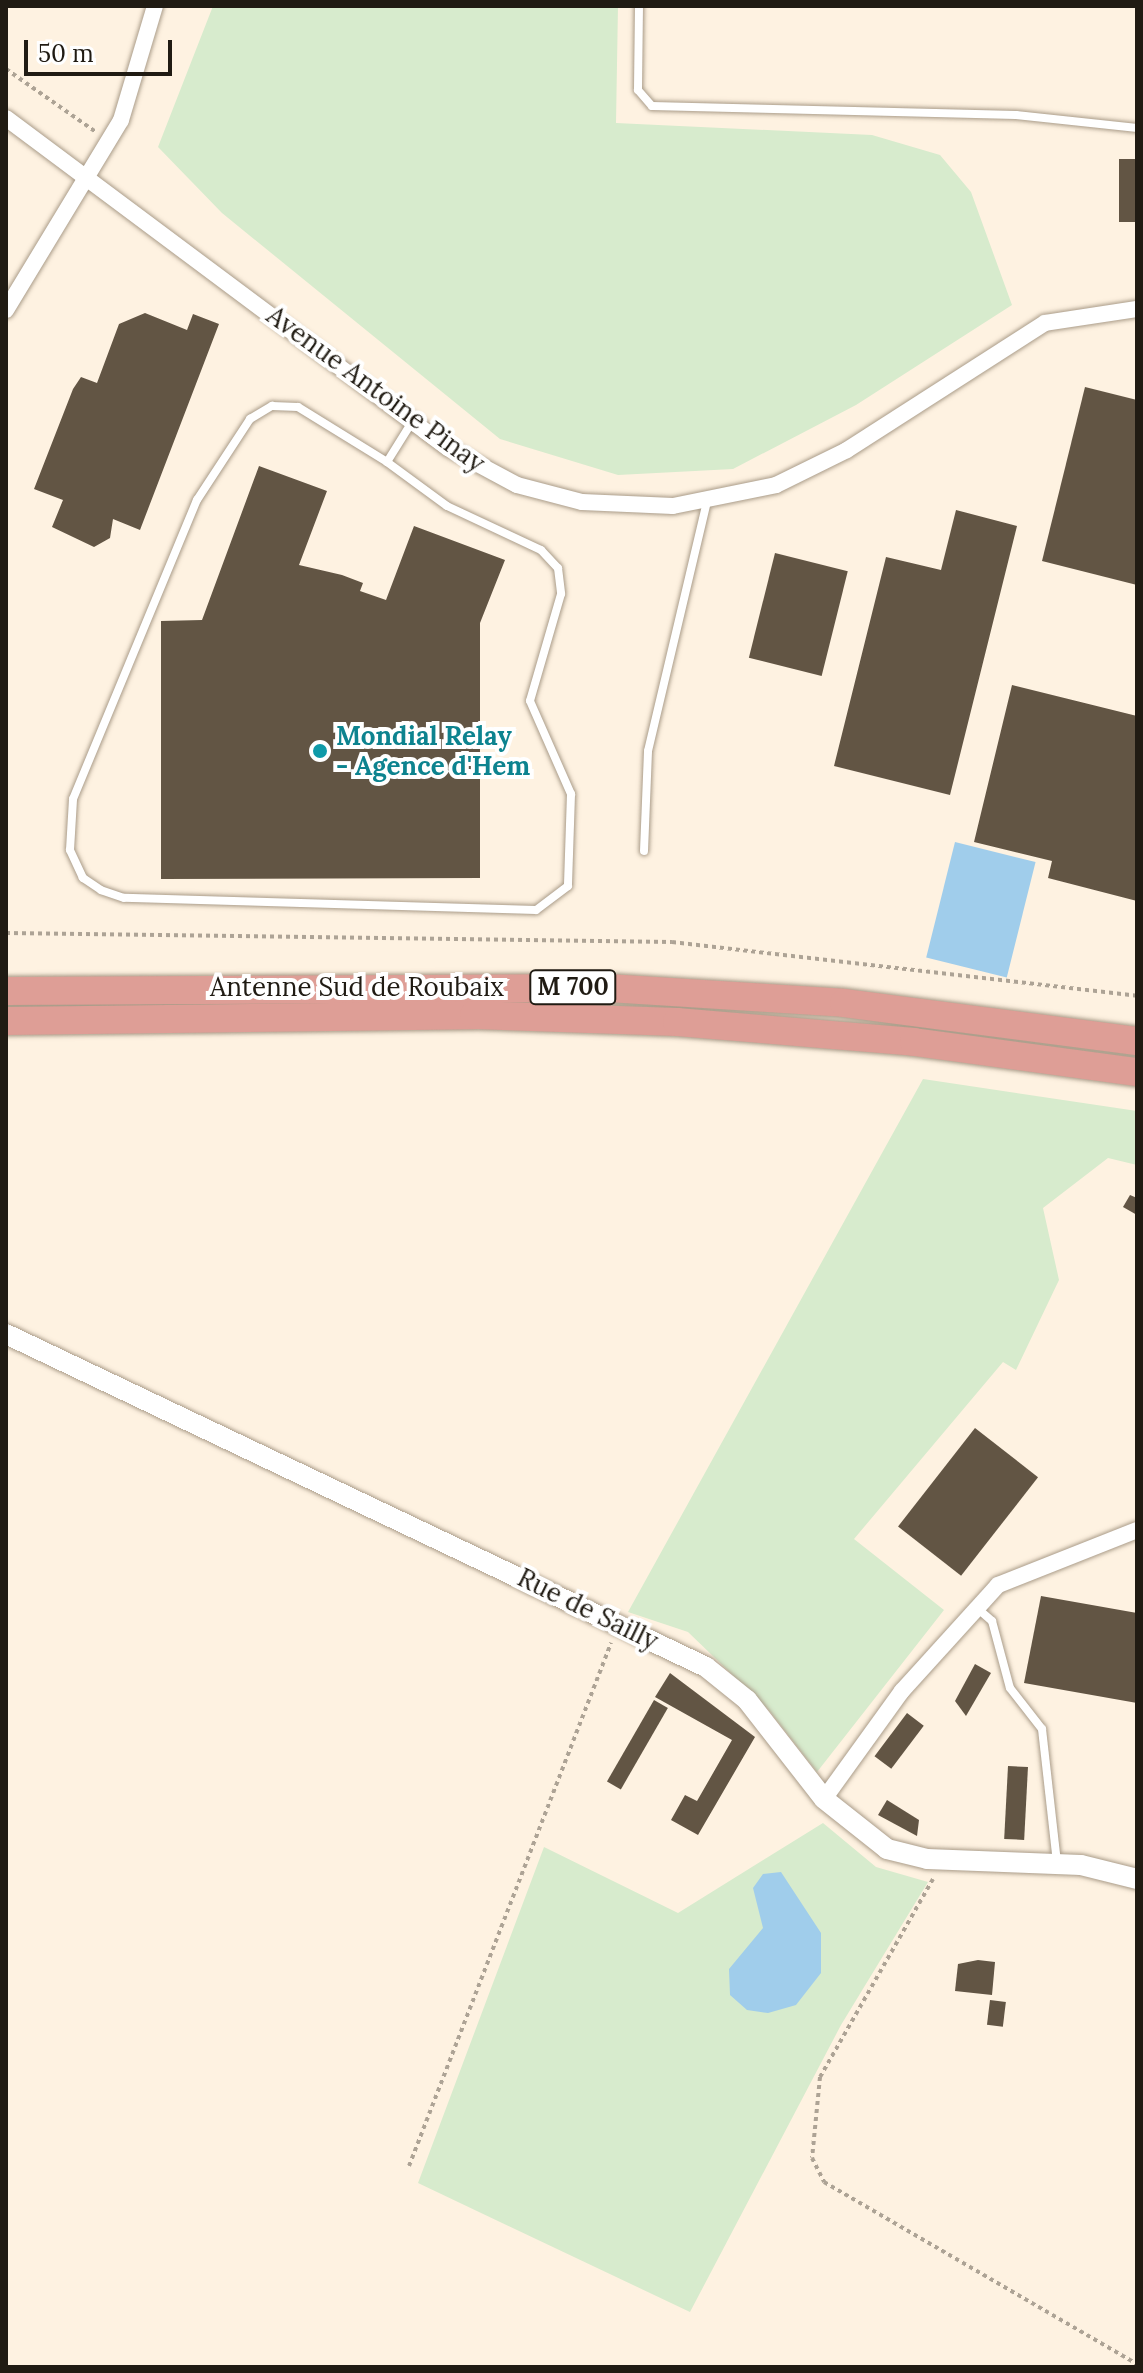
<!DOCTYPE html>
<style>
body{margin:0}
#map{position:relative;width:1143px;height:2373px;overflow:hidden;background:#fef2e1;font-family:Lora,serif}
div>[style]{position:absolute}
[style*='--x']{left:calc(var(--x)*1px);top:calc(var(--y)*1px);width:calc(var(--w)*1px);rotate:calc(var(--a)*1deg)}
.green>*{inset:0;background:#d7ebcd}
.water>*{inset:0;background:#a0cdeb;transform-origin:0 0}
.building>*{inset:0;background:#625544;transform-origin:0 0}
.path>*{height:4px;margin-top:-2px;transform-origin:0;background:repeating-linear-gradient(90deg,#ada395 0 4px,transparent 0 8px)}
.roads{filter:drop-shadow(0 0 2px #aa9c89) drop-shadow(0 0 2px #aa9c89)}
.service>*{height:8px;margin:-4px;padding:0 4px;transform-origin:4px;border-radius:4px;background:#fff}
.minor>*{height:16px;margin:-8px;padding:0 8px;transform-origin:8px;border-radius:8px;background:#fff}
.tertiary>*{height:20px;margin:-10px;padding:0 10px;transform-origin:10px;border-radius:10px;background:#fff}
.trunk>*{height:28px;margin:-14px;padding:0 14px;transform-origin:14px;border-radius:14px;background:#de9e96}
.dots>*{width:22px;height:22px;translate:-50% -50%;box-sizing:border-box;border:4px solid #fff;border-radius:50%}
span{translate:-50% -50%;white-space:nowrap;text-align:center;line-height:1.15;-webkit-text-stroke:8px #fff;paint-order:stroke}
.shield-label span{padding:2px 6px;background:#fff;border:2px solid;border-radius:6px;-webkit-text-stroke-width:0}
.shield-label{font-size:24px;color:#201b13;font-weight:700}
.street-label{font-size:26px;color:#201b13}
.culture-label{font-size:26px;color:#0d838f;font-weight:700}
.left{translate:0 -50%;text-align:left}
.frame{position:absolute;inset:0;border:8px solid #201b13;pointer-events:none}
.scale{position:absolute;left:24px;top:40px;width:148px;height:36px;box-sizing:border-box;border:4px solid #201b13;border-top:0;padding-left:10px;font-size:24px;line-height:28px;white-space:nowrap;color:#201b13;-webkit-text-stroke:6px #fff;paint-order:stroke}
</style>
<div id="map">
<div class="green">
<div style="clip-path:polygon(213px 6px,618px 6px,616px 123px,872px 135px,940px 155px,971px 192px,1012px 305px,856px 405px,733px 469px,618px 475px,500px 439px,222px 213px,158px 147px)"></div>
<div style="clip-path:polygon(923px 1079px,1137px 1111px,1137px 1165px,1108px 1158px,1043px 1208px,1059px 1280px,1016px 1370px,1003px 1362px,854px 1539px,944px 1610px,817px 1772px,768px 1709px,688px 1632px,628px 1612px)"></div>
<div style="clip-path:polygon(823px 1823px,876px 1867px,928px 1882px,841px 2025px,690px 2312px,418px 2183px,544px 1847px,678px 1913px)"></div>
</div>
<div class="water">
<div style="left:955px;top:842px;width:83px;height:119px;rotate:14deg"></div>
<div style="clip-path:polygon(781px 1872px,821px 1933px,821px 1973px,796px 2005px,768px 2013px,747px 2010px,730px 1995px,729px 1969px,763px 1928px,753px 1888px,763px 1874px)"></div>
</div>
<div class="building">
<div style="left:1119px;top:159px;width:18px;height:63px"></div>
<div style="clip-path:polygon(145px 313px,187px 330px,193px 314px,219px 324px,140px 530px,113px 519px,110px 538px,94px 547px,52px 527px,63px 500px,34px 489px,73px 389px,81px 377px,97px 383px,119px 324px)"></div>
<div style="clip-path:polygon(1085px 387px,1137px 400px,1137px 585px,1042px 561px)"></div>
<div style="clip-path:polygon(259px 466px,327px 491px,299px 565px,342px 575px,363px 583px,360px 591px,386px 600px,414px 526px,505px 560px,480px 623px,480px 878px,161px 879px,161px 621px,202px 620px)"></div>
<div style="clip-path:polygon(956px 510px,1017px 526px,950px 795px,834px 766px,886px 557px,941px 570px)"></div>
<div style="left:775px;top:553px;width:75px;height:108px;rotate:14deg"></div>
<div style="clip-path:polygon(1012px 685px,1137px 716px,1137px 901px,1048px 878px,1052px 861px,974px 842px)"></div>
<div style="clip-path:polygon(1130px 1195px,1137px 1198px,1137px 1215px,1123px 1207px)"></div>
<div style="left:975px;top:1428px;width:80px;height:125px;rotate:38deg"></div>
<div style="clip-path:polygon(1041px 1596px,1137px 1613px,1137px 1703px,1024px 1683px)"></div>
<div style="clip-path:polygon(975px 1664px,991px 1673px,966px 1716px,955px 1701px)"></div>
<div style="clip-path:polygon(670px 1673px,755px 1737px,698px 1835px,671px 1820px,685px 1795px,697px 1801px,732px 1740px,655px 1697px)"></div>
<div style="left:654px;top:1700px;width:16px;height:94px;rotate:30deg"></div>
<div style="left:907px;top:1713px;width:21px;height:54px;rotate:37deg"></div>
<div style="left:1008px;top:1766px;width:20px;height:73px;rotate:3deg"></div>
<div style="clip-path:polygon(887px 1800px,919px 1820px,917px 1836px,878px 1815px)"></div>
<div style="clip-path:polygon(978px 1960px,995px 1962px,992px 1995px,955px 1991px,958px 1964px)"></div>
<div style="left:990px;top:2000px;width:16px;height:25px;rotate:7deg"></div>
</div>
<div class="path">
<div style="--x:6;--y:69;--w:110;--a:35"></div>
<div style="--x:6;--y:933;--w:666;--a:0.77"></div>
<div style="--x:672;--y:942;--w:468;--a:6.6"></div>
<div style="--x:933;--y:1879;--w:228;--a:119.7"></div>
<div style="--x:820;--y:2077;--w:81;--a:95.6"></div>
<div style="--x:812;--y:2158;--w:27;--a:63"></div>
<div style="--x:824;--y:2182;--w:362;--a:30.2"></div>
<div style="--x:409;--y:2166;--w:561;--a:-68.88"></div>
</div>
<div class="roads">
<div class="service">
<div style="--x:639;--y:6;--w:84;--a:90.7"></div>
<div style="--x:638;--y:90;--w:21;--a:49"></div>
<div style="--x:652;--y:106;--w:364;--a:1.4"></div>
<div style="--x:1016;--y:115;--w:122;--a:6.1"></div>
<div style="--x:387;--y:462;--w:74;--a:36.3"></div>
<div style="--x:447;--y:506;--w:104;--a:25.1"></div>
<div style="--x:541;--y:550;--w:25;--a:47"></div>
<div style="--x:558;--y:568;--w:26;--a:83"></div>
<div style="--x:561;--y:594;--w:111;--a:106.2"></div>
<div style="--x:530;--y:701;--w:102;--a:66.2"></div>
<div style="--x:571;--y:794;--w:92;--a:91.9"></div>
<div style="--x:568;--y:886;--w:40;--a:143"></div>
<div style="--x:536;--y:910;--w:412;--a:-178.3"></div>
<div style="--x:124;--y:898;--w:24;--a:-161"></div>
<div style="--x:101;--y:890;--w:22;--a:-146"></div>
<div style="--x:83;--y:878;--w:31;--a:-115"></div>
<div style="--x:70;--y:850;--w:51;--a:-86.6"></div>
<div style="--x:73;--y:799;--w:324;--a:-67.5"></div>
<div style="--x:197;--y:500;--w:97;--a:-56.8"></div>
<div style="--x:250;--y:419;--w:26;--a:-31"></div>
<div style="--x:272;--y:406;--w:26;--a:2"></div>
<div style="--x:298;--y:407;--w:105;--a:31.7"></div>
<div style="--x:387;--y:462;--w:47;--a:-58"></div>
<div style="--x:644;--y:851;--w:100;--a:-87.7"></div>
<div style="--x:648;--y:751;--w:256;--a:-76.7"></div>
<div style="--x:977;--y:1608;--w:20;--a:41"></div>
<div style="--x:992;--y:1621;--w:69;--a:75"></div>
<div style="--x:1010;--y:1688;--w:52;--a:52"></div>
<div style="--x:1042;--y:1729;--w:134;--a:83.6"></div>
</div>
<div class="minor">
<div style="--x:6;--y:118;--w:552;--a:36.75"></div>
<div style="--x:448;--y:448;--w:78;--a:28.2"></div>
<div style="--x:517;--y:485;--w:67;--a:14.7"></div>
<div style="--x:582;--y:502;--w:91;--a:2.5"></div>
<div style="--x:673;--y:506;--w:105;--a:-11.5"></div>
<div style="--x:776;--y:485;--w:79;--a:-26.2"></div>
<div style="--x:847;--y:450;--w:235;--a:-32.7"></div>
<div style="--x:1045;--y:323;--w:93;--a:-8.7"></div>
<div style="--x:6;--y:310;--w:222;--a:-58.8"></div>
<div style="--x:121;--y:120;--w:119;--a:-73.4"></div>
<div style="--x:824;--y:1799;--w:133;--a:-54.2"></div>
<div style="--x:902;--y:1691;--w:143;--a:-47.8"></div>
<div style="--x:998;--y:1585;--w:149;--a:-21.6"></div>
</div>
<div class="tertiary">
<div style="--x:6;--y:1334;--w:775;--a:25.44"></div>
<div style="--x:706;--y:1667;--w:53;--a:38.8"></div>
<div style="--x:747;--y:1700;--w:125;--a:52.1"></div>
<div style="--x:824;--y:1799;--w:80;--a:38.4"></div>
<div style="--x:887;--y:1849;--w:41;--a:14"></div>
<div style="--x:927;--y:1859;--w:154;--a:2.2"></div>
<div style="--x:1081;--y:1865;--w:58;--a:14"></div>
</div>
<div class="trunk">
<div style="--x:6;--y:991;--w:602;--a:-0.29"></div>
<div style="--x:608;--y:988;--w:236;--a:3.6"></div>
<div style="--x:844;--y:1003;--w:295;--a:7.4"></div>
<div style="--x:6;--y:1021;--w:468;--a:-0.7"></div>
<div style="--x:474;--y:1015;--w:203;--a:2"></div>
<div style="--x:677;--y:1022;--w:238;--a:4.8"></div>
<div style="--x:914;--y:1042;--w:225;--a:7.7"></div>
</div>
</div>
<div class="dots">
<div style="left:320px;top:751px;background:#0f9aa8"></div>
</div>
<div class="shield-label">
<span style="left:573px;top:987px">M 700</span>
</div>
<div class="street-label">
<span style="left:376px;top:389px;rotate:36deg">Avenue Antoine Pinay</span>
<span style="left:357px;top:987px">Antenne Sud de Roubaix</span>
<span style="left:588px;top:1609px;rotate:26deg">Rue de Sailly</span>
</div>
<div class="culture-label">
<span class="left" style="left:336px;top:751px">Mondial Relay<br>- Agence d'Hem</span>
</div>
<div class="frame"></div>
<div class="scale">50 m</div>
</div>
